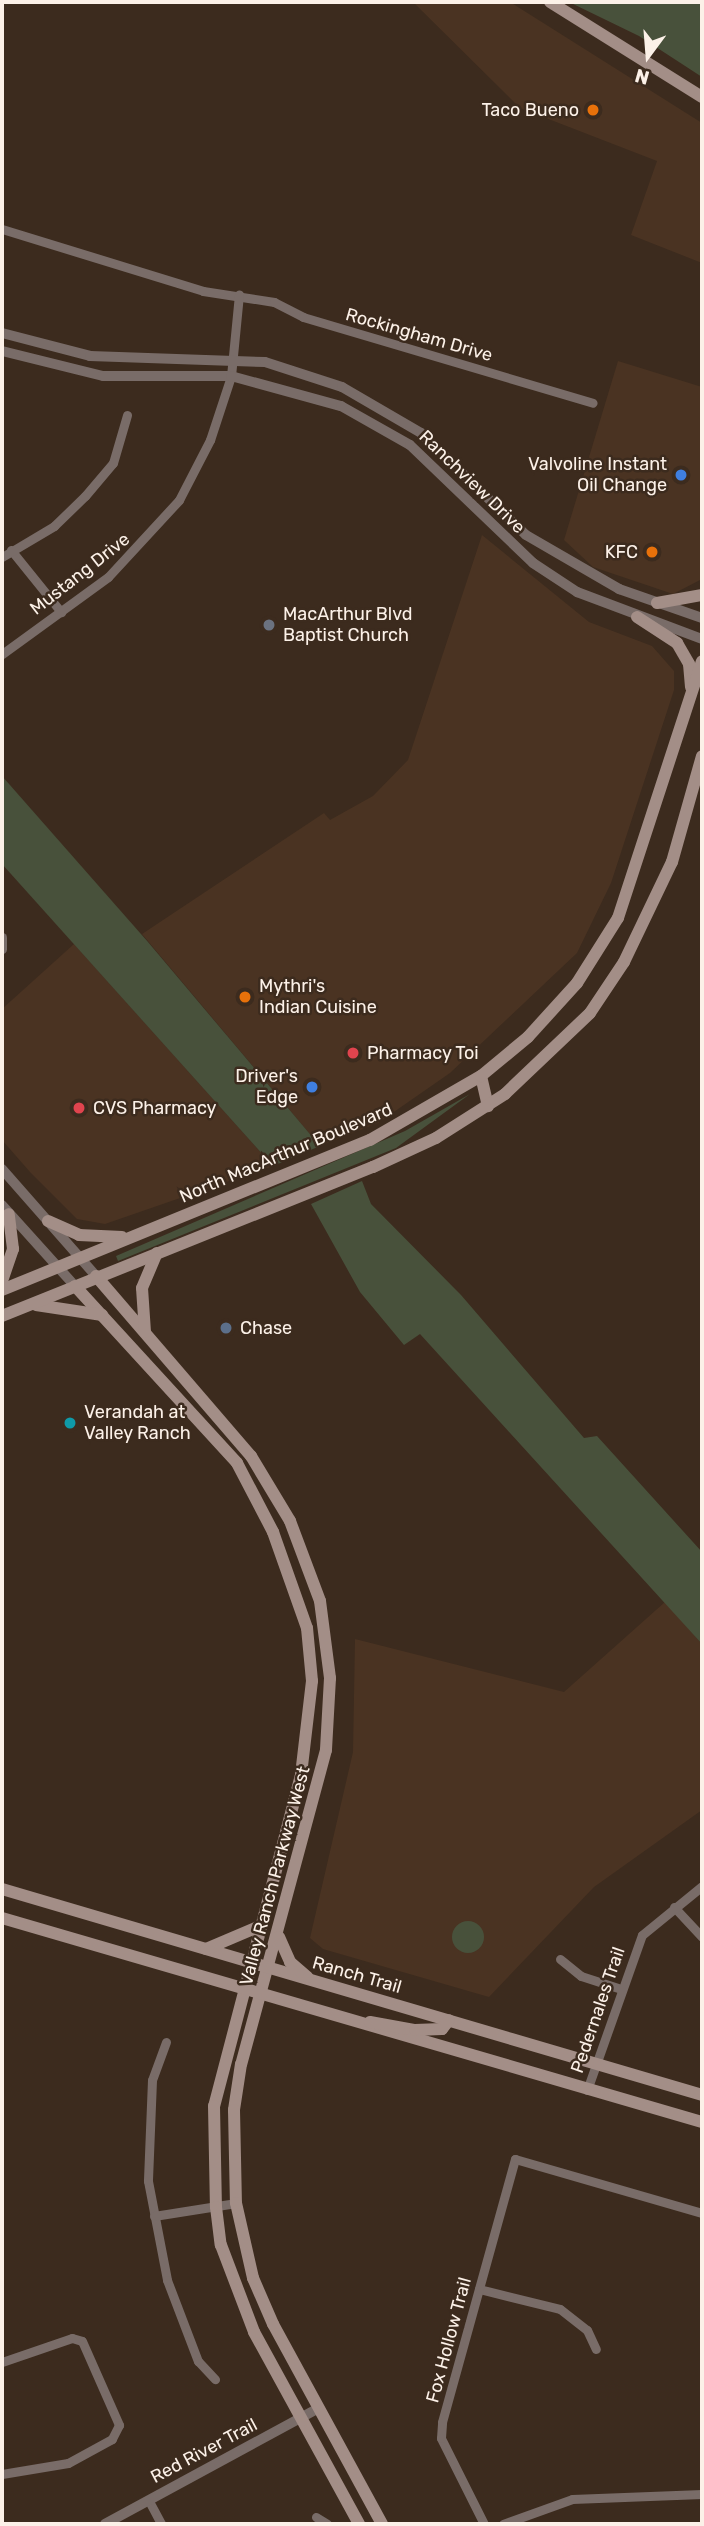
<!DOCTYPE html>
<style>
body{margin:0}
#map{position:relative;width:704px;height:2526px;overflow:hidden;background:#3c2b1e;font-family:Rubik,sans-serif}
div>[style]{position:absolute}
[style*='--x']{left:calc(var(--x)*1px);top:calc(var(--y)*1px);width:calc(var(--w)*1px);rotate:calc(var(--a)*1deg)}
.built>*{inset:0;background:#4a3322}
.green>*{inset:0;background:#48513b}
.round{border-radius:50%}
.minor>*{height:9px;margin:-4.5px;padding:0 4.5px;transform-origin:4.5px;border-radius:4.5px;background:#796c68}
.tertiary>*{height:10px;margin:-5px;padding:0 5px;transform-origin:5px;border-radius:5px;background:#796c68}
.secondary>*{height:12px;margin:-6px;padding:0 6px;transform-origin:6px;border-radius:6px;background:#a38e87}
.dots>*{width:19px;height:19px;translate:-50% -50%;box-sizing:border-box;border:4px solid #3c2b1e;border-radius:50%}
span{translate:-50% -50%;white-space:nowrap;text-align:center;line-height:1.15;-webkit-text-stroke:5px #3c2b1e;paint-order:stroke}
.poi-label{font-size:18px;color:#fcf1e8}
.right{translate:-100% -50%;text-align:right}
.left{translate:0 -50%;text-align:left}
.street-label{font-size:18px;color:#fcf1e8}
.frame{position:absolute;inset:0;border:4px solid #fcf1e8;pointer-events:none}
.north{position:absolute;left:613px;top:21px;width:70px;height:70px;-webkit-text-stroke:5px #3c2b1e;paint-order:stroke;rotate:196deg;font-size:19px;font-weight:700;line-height:28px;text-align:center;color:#fcf1e8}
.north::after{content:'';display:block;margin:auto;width:24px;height:32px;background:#fcf1e8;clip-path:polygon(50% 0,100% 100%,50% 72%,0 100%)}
</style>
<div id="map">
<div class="built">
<div style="clip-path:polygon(413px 2px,510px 2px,702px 123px,702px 263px,631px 235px,657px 161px,520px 108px)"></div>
<div style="clip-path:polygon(618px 361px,702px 387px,702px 579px,673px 594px,593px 567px,564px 540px)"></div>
<div style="clip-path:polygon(482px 535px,589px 622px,652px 646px,674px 671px,674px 690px,611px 883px,577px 953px,450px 1073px,378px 1123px,320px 1146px,142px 934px,324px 813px,330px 820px,373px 796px,408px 760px)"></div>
<div style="clip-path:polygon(74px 944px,273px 1166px,105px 1224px,77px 1219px,30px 1172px,2px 1140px,2px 1009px)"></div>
<div style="clip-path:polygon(665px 1602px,702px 1644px,702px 1810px,594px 1887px,489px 1997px,323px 1949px,310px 1938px,353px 1752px,355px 1639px,564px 1692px)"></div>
</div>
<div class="green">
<div style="clip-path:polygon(569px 2px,702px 2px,702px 77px,639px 36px)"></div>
<div style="clip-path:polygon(2px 776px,148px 942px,320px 1146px,273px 1166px,2px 864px)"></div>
<div style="clip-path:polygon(470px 1094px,396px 1148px,118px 1261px,116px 1256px,405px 1131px)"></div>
<div style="clip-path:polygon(362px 1181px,371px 1204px,461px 1295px,584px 1438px,597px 1436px,702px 1552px,702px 1644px,420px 1334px,404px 1345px,360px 1292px,311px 1204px)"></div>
<div class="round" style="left:452px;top:1921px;width:32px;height:32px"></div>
</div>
<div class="minor">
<div style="--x:2;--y:229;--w:210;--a:17.1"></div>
<div style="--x:203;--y:291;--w:72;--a:8.8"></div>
<div style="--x:274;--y:302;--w:33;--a:27"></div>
<div style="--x:303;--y:317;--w:302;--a:16.5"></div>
<div style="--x:11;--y:550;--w:80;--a:51.1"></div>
<div style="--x:2;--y:557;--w:61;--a:-30.8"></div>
<div style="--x:54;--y:526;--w:43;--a:-44.1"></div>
<div style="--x:85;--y:496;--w:43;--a:-49.7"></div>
<div style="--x:113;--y:463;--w:50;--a:-73.7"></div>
<div style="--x:2;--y:654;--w:131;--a:-36"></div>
<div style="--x:108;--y:577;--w:105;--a:-47.3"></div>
<div style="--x:179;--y:500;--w:68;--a:-62.7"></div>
<div style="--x:210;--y:440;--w:67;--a:-71.8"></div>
<div style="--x:231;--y:376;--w:82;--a:-84.4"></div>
<div style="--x:2;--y:937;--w:12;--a:90"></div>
<div style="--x:674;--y:1907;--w:41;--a:47"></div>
<div style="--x:560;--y:1959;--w:27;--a:39"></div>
<div style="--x:581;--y:1976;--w:39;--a:18"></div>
<div style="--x:166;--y:2042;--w:40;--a:110.2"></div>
<div style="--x:152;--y:2080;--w:101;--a:92.3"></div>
<div style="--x:148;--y:2181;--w:101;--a:79.1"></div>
<div style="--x:167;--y:2280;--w:87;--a:69.1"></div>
<div style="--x:198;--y:2361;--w:25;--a:47"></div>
<div style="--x:587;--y:2090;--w:164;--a:-70.5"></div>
<div style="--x:642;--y:1935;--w:77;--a:-39.2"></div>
<div style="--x:154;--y:2216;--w:83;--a:-9"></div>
<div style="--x:479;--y:2289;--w:83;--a:13.9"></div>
<div style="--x:560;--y:2309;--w:34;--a:38"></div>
<div style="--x:587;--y:2330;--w:21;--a:65"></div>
<div style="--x:2;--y:2362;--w:74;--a:-18.9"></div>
<div style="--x:72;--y:2338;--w:10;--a:17"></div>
<div style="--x:82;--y:2341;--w:92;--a:66.2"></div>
<div style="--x:119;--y:2425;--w:16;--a:117"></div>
<div style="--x:112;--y:2439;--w:50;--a:151.4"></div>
<div style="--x:68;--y:2463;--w:67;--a:170.5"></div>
<div style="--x:149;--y:2501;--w:26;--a:62"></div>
<div style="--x:316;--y:2517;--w:13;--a:32"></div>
<div style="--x:484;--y:2524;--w:96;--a:-116.6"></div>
<div style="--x:441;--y:2438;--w:16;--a:-86"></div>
<div style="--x:442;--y:2422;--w:273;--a:-74.5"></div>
<div style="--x:515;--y:2159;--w:195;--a:16.1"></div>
<div style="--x:503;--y:2524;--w:73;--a:-19.9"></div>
<div style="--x:572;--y:2499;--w:130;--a:-2.2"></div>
</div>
<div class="tertiary">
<div style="--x:2;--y:333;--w:91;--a:14.6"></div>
<div style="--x:90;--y:356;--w:175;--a:2"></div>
<div style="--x:265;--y:362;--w:81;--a:18"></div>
<div style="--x:342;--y:387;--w:91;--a:30.2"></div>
<div style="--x:421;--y:433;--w:146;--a:44.2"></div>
<div style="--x:526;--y:535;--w:108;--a:30.1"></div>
<div style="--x:619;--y:589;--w:88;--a:19.3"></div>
<div style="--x:2;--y:351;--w:104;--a:13.9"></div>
<div style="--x:103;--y:376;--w:128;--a:0"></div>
<div style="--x:231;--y:376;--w:114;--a:15.3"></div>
<div style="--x:341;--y:406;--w:79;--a:29.5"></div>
<div style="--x:410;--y:445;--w:170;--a:43.8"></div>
<div style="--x:533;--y:563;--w:53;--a:33.4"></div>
<div style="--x:577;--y:592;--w:134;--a:20.6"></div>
<div style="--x:2;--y:1169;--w:142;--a:48.7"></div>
<div style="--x:2;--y:1205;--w:109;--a:48"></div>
<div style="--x:105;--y:2524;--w:243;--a:-28.5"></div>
</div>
<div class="secondary">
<div style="--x:550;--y:2;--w:179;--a:32"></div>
<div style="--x:657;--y:603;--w:46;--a:-10.1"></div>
<div style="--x:637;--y:617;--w:48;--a:33"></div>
<div style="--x:677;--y:643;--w:24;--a:60"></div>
<div style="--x:689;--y:664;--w:23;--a:85"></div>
<div style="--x:481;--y:1076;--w:31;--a:77"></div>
<div style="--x:48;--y:1221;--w:34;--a:24"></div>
<div style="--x:79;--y:1235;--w:43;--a:2.7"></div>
<div style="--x:96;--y:1276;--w:238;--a:49.3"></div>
<div style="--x:251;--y:1456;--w:76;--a:59"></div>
<div style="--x:290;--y:1521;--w:85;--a:69.4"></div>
<div style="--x:320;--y:1601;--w:78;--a:82.6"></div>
<div style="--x:330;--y:1678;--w:72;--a:93.2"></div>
<div style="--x:326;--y:1750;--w:325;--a:105.1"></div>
<div style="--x:241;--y:2064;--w:47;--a:98.7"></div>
<div style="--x:234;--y:2110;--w:93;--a:88.8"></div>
<div style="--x:236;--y:2203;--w:77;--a:77.2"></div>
<div style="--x:253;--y:2278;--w:50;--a:66.5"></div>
<div style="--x:273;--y:2324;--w:228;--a:61.4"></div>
<div style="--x:2;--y:1281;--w:34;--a:-71"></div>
<div style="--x:13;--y:1249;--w:35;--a:-97"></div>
<div style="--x:75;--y:1286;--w:240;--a:47.5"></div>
<div style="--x:237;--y:1463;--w:78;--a:62.4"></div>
<div style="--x:273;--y:1532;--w:102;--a:70.5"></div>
<div style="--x:307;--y:1628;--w:53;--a:84.6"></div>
<div style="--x:312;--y:1681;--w:95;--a:96.7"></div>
<div style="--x:301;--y:1775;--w:342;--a:104.7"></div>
<div style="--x:214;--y:2106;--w:101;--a:88.9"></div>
<div style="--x:216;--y:2207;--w:38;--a:83"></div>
<div style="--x:221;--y:2245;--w:93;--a:69.2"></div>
<div style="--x:254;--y:2332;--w:219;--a:61.3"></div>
<div style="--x:2;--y:1290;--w:397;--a:-22.2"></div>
<div style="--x:370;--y:1140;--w:128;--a:-30"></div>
<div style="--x:481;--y:1076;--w:61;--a:-39.7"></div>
<div style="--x:528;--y:1037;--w:73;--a:-47.8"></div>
<div style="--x:577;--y:983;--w:77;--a:-57.8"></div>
<div style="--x:618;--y:918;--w:270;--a:-71.9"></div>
<div style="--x:36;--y:1305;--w:67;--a:8.6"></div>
<div style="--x:2;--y:1316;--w:400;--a:-21.9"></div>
<div style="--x:373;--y:1167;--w:69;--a:-24.7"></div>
<div style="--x:436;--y:1138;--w:82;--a:-32.5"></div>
<div style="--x:505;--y:1094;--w:117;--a:-43.6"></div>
<div style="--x:590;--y:1013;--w:61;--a:-56.3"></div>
<div style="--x:624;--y:962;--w:111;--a:-64.4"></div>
<div style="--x:672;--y:862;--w:110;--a:-74.2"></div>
<div style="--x:145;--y:1332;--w:44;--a:-93.9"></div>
<div style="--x:142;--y:1288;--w:38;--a:-67"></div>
<div style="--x:2;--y:1889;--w:730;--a:16.4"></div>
<div style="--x:2;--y:1918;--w:729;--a:16.25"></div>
<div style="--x:279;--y:1937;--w:27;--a:66"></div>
<div style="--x:290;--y:1962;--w:23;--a:41"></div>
<div style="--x:206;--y:1949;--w:59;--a:-23.1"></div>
<div style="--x:370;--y:2022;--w:46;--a:10.1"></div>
<div style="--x:415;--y:2030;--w:27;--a:-2"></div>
<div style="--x:442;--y:2029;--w:11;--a:-52"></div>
</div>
<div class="dots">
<div style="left:593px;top:110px;background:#e8710a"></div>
<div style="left:681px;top:475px;background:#3f7fe0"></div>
<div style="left:652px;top:552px;background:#e8710a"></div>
<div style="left:269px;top:625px;background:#6b7280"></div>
<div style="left:245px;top:997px;background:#e8710a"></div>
<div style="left:353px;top:1053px;background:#e0444e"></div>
<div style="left:312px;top:1087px;background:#3f7fe0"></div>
<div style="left:79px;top:1108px;background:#e0444e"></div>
<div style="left:226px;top:1328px;background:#5c6f8a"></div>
<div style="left:70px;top:1423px;background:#0f9aa8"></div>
</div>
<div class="poi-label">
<span class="right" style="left:579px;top:110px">Taco Bueno</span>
<span class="right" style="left:667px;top:475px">Valvoline Instant<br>Oil Change</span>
<span class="right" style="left:638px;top:552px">KFC</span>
<span class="left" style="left:283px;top:625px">MacArthur Blvd<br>Baptist Church</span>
<span class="left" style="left:259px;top:997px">Mythri's<br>Indian Cuisine</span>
<span class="left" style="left:367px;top:1053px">Pharmacy Toi</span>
<span class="right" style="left:298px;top:1087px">Driver's<br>Edge</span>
<span class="left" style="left:93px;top:1108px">CVS Pharmacy</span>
<span class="left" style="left:240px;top:1328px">Chase</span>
<span class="left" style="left:84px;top:1423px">Verandah at<br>Valley Ranch</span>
</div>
<div class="street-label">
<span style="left:419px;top:335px;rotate:16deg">Rockingham Drive</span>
<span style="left:472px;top:482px;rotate:44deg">Ranchview Drive</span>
<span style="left:80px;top:574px;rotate:-38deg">Mustang Drive</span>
<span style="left:286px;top:1153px;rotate:-23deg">North MacArthur Boulevard</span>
<span style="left:275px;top:1876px;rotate:-75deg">Valley Ranch Parkway West</span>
<span style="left:357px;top:1975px;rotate:16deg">Ranch Trail</span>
<span style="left:598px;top:2010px;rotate:-71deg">Pedernales Trail</span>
<span style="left:449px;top:2340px;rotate:-75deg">Fox Hollow Trail</span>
<span style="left:204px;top:2451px;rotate:-28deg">Red River Trail</span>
</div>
<div class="frame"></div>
<div class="north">N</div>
</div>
